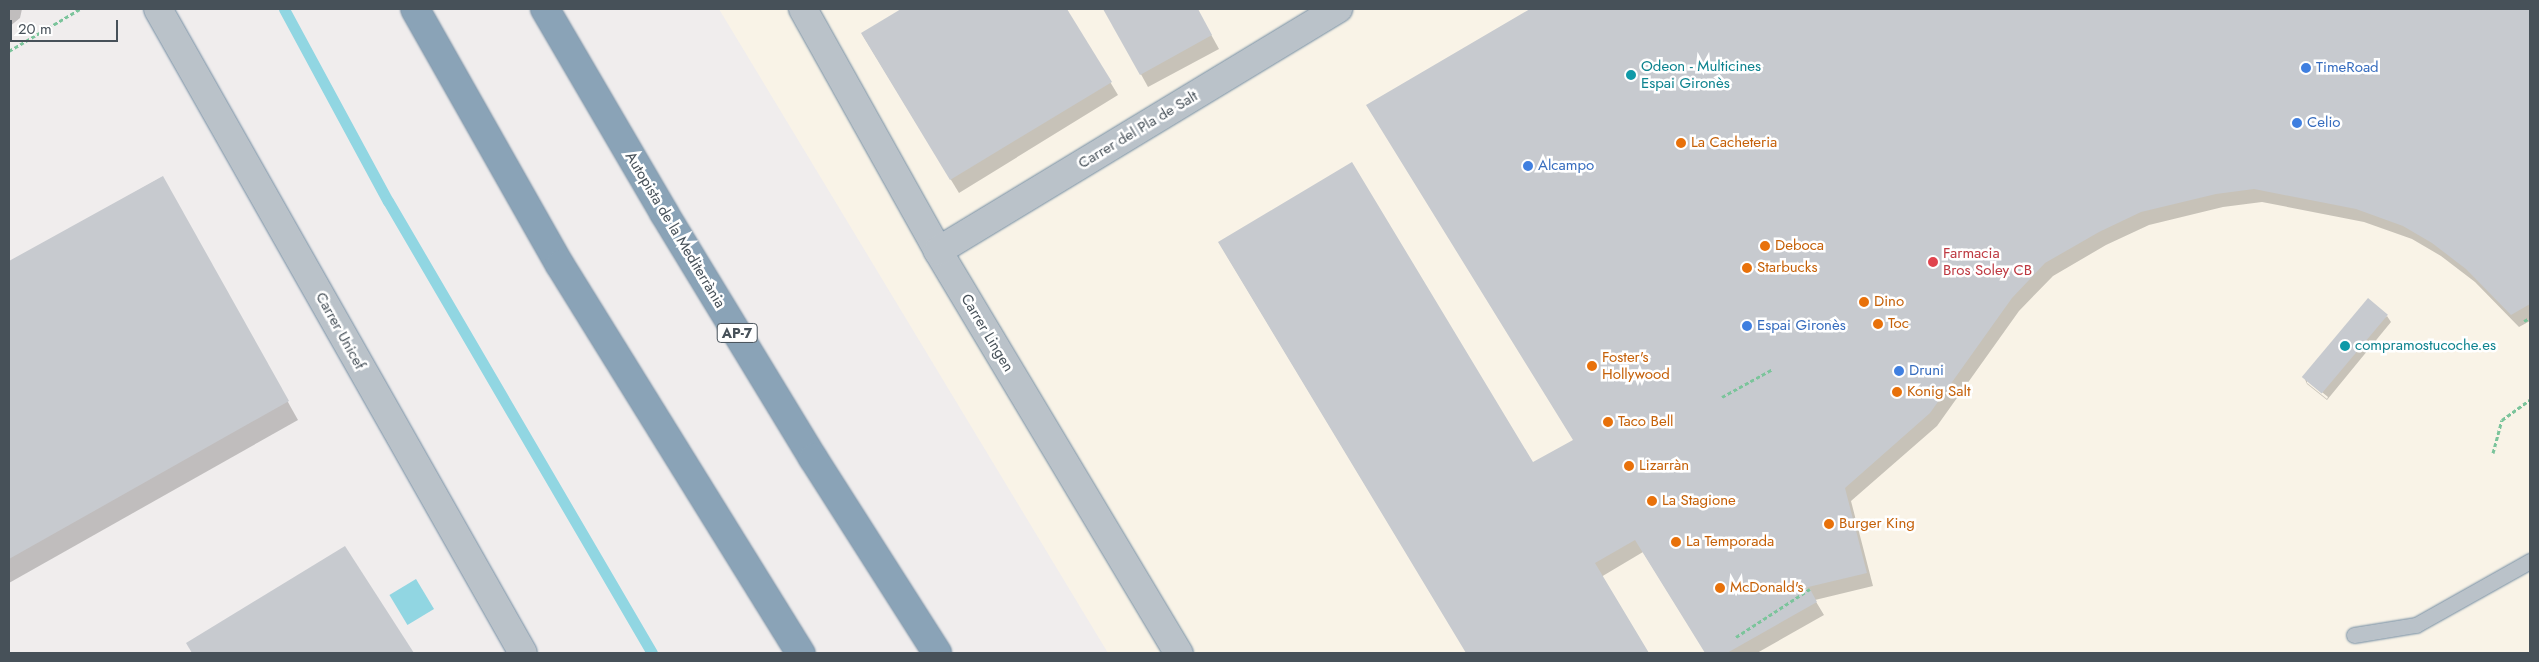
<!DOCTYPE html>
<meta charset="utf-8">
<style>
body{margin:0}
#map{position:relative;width:2539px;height:662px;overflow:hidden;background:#f0eded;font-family:Jost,sans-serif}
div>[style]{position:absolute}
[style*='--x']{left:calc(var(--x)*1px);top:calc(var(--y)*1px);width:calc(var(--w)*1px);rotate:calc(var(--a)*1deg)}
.commercial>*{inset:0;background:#f9f3e7}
.water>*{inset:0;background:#91d6e2;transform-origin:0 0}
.shadow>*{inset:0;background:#0003}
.stream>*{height:11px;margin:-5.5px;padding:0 5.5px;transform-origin:5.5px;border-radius:5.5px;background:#91d6e2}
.building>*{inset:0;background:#c7cacf;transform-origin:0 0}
.path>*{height:3px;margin-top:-1.5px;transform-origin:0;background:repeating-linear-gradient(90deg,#7bc49b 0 4px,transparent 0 6.5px)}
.roads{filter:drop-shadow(0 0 1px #758ea3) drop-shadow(0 0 1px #758ea3)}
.lane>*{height:15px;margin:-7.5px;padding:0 7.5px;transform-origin:7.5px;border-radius:7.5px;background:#bac2c9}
.street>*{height:28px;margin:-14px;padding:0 14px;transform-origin:14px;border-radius:14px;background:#bac2c9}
.highway>*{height:28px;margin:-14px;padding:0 14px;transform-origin:14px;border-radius:14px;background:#8aa3b7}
.dots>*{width:14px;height:14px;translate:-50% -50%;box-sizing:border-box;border:2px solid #fff;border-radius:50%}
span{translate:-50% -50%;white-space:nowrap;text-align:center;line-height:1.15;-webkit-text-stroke:5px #fff;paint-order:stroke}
.shield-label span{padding:1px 4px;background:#fff;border:1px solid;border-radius:4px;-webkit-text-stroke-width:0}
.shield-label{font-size:14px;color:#475159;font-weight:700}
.culture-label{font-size:15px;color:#0d838f}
.left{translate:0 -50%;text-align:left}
.shop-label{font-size:15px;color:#366cbe}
.street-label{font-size:15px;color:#475159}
.food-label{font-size:15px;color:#c56008}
.health-label{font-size:15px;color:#be3a42}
.frame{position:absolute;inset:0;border:10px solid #475159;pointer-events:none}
.scale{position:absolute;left:10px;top:20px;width:108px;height:22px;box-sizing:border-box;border:2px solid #475159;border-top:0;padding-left:6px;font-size:15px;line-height:18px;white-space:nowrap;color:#475159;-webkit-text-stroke:4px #fff;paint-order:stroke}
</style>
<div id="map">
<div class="commercial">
<div style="clip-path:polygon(719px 9px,2530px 9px,2530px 653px,1108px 653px)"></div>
</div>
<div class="water">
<div style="left:416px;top:579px;width:35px;height:31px;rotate:59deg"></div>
</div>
<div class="shadow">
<div style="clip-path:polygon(9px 9px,22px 9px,20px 18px,9px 27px)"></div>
<div style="clip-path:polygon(903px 9px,1066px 9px,1118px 95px,959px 193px,862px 34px)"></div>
<div style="clip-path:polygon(1105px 9px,1197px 9px,1219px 49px,1148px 87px)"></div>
<div style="clip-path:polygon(1532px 9px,2530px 9px,2530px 321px,2519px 327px,2475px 282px,2441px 256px,2412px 239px,2364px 222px,2262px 202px,2223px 207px,2149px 225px,2106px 245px,2053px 276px,2019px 311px,1937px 426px,1851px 501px,1873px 586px,1815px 600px,1824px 615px,1757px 653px,1706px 653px,1643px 552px,1601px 577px,1648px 653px,1467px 653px,1227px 256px,1533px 464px,1574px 440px,1368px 105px)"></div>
<div style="clip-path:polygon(162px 177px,298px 420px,9px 583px,9px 263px)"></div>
<div style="clip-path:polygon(evenodd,2387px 316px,2391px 322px,2327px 400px,2307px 384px,2304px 377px,2387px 316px,2307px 380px,2328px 397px,2327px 399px,2307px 383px,2307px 380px)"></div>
<div style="clip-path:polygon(345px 548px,413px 653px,193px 653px,188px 643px)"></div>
</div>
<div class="stream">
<div style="--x:284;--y:9;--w:218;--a:61.6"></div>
<div style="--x:388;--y:201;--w:523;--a:59.71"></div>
</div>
<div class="building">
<div style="clip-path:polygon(901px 9px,1067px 9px,1112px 82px,950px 180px,861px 33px)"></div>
<div style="clip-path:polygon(1103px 9px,1198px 9px,1212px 35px,1140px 75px)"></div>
<div style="clip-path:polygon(1530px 9px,2530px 9px,2530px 304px,2511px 315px,2466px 269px,2432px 243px,2403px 226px,2356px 209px,2254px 189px,2216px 194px,2141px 212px,2099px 232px,2045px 263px,2012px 298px,1930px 413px,1845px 488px,1867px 573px,1804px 588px,1810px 589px,1817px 602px,1727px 653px,1705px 653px,1635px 540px,1595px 563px,1649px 653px,1466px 653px,1218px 242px,1352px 162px,1533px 462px,1573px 440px,1366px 105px)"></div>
<div style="clip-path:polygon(163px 176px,289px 401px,9px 559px,9px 261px)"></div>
<div style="left:2368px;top:298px;width:26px;height:103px;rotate:40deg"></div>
<div style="clip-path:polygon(345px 546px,414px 653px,192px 653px,186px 643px)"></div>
</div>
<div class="path">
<div style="--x:9;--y:51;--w:82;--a:-30.6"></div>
<div style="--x:2524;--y:321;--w:7;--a:-27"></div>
<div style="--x:1722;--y:397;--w:58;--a:-28.8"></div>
<div style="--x:2493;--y:453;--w:34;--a:-75"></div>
<div style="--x:2502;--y:420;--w:34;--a:-36"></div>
<div style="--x:1736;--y:637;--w:88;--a:-33"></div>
</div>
<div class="roads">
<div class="lane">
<div style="--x:2354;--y:635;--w:63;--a:-9.2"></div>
<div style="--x:2416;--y:625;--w:131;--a:-29.3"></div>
</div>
<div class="street">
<div style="--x:158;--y:9;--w:740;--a:60.46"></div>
<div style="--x:803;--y:9;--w:277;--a:60.8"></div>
<div style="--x:938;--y:251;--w:469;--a:59.1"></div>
<div style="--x:938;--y:251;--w:468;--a:-31.2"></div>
</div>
<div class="highway">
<div style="--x:415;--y:9;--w:294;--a:60.5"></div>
<div style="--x:560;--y:265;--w:457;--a:58.2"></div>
<div style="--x:545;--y:9;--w:236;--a:59.7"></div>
<div style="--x:664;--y:213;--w:287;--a:58.7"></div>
<div style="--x:813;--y:458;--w:231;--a:57.5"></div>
</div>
</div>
<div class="dots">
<div style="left:2306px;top:68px;background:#3f7fe0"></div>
<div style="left:1631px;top:75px;background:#0f9aa8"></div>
<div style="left:2297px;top:123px;background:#3f7fe0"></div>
<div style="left:1681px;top:143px;background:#e8710a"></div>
<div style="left:1528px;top:166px;background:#3f7fe0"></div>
<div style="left:1765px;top:246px;background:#e8710a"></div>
<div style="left:1933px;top:262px;background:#e0444e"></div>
<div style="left:1747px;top:268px;background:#e8710a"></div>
<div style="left:1864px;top:302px;background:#e8710a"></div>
<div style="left:1878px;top:324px;background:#e8710a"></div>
<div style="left:1747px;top:326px;background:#3f7fe0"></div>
<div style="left:2345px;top:346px;background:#0f9aa8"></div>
<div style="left:1592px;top:366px;background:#e8710a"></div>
<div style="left:1899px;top:371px;background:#3f7fe0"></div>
<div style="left:1897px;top:392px;background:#e8710a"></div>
<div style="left:1608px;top:422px;background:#e8710a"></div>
<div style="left:1629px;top:466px;background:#e8710a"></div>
<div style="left:1652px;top:501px;background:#e8710a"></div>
<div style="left:1829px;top:524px;background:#e8710a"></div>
<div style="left:1676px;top:542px;background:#e8710a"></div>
<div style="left:1720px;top:588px;background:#e8710a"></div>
</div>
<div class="shield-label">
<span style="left:737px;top:333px">AP-7</span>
</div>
<div class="culture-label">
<span class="left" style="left:1641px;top:75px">Odeon - Multicines<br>Espai Gironès</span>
<span class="left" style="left:2355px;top:346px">compramostucoche.es</span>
</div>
<div class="shop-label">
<span class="left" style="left:2316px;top:68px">TimeRoad</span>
<span class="left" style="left:2307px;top:123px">Celio</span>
<span class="left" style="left:1538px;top:166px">Alcampo</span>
<span class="left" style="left:1757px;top:326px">Espai Gironès</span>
<span class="left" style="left:1909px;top:371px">Druni</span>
</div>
<div class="street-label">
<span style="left:1138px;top:130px;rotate:-31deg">Carrer del Pla de Salt</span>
<span style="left:675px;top:230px;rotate:59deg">Autopista de la Mediterrània</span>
<span style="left:340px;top:331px;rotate:61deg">Carrer Unicef</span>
<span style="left:987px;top:333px;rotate:59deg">Carrer Lingen</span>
</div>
<div class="food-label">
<span class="left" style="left:1691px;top:143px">La Cacheteria</span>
<span class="left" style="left:1775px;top:246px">Deboca</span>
<span class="left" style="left:1757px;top:268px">Starbucks</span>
<span class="left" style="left:1874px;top:302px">Dino</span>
<span class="left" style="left:1888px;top:324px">Toc</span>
<span class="left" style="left:1602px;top:366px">Foster's<br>Hollywood</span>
<span class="left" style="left:1907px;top:392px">Konig Salt</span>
<span class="left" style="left:1618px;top:422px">Taco Bell</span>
<span class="left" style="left:1639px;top:466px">Lizarràn</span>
<span class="left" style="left:1662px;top:501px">La Stagione</span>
<span class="left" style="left:1839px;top:524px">Burger King</span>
<span class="left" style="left:1686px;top:542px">La Temporada</span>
<span class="left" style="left:1730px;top:588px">McDonald's</span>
</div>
<div class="health-label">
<span class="left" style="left:1943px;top:262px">Farmacia<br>Bros Soley CB</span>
</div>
<div class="frame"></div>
<div class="scale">20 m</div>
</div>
